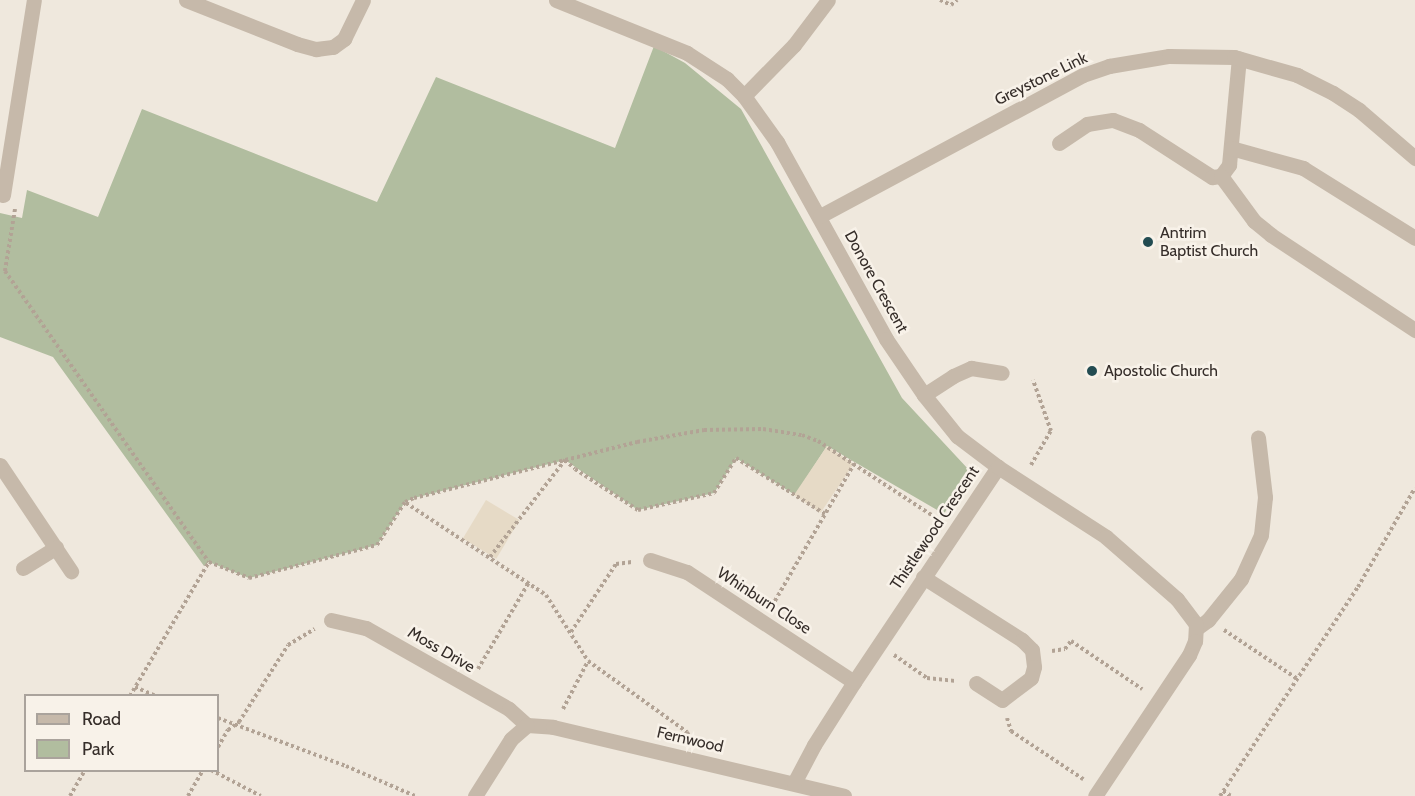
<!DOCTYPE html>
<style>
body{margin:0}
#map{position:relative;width:1415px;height:796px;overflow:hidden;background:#efe8dd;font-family:Cabin,sans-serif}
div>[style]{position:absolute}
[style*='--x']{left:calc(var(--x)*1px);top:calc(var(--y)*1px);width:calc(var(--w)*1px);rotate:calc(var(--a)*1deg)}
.green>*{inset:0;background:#b1bd9f}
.plaza>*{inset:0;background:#e6dac6;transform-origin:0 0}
.path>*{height:4px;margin-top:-2px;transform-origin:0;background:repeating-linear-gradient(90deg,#b2a395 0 3px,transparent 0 6px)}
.minor>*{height:15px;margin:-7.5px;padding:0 7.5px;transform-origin:7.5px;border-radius:7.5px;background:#c6b9aa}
.dots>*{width:16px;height:16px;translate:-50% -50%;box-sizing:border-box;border:3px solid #f8f2e9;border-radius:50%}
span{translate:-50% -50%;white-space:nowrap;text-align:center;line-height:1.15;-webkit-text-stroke:5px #f8f2e9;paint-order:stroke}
.street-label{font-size:16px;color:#352d29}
.poi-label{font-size:16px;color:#352d29}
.left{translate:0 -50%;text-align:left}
.legend{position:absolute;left:24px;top:694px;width:195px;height:78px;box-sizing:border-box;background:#f8f2e9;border:2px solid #aaa39c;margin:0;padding:8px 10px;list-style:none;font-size:18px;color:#352d29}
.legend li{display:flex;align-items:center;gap:12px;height:30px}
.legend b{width:30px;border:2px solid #aaa39c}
</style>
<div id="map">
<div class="green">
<div style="clip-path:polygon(654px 46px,685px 63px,741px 109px,902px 398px,969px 470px,944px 514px,827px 446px,795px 495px,736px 458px,714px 493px,638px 510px,565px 460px,414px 498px,405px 502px,377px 545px,249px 578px,209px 562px,204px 566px,53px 357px,0 337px,0 213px,22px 218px,27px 190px,98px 217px,142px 109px,377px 202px,436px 77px,615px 148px)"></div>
</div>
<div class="plaza">
<div style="left:827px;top:446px;width:32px;height:59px;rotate:34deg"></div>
<div style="left:486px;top:500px;width:39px;height:45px;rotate:31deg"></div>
</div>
<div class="path">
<div style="--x:940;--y:0;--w:12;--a:24"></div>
<div style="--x:951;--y:5;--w:8;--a:-40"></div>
<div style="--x:15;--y:209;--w:63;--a:99.2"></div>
<div style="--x:5;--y:271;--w:355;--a:55"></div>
<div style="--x:209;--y:562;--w:43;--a:21.8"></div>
<div style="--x:249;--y:578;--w:132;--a:-14.5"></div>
<div style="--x:377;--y:545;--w:51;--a:-56.9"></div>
<div style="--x:405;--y:502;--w:10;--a:-24"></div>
<div style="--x:414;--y:498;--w:230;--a:-14.1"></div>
<div style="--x:637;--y:442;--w:68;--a:-10.2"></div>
<div style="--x:704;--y:430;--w:59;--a:-1"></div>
<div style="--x:763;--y:429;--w:39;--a:9"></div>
<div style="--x:802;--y:435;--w:17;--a:21"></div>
<div style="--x:818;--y:441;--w:145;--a:33.1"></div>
<div style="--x:1031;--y:465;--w:39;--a:-60"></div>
<div style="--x:1051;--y:431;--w:54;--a:-109.4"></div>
<div style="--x:406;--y:503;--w:168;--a:33.3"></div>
<div style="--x:546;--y:595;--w:78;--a:57.5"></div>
<div style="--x:588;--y:661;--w:122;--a:35.6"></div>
<div style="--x:687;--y:732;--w:8;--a:67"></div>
<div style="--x:490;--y:557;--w:123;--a:-52.3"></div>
<div style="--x:565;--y:460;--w:13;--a:42"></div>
<div style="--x:575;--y:469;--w:75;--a:33.1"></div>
<div style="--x:638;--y:510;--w:78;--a:-12.6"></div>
<div style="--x:714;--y:493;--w:41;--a:-57.8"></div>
<div style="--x:736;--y:458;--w:105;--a:32.2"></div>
<div style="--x:772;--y:606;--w:164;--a:-60"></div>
<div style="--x:1224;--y:630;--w:87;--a:33.7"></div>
<div style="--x:571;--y:632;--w:82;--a:-56.5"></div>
<div style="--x:616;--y:564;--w:16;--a:-7"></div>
<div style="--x:1052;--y:651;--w:13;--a:-9"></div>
<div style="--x:1065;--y:649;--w:10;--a:-53"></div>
<div style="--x:1071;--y:641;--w:86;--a:34.1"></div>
<div style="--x:894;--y:655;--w:40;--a:34.9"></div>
<div style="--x:927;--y:678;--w:30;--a:6"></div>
<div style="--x:478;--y:669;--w:101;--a:-59.6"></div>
<div style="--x:135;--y:687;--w:23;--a:23"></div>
<div style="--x:130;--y:696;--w:156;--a:-59.5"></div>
<div style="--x:563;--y:709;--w:54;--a:-62.5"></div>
<div style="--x:218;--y:718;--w:137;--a:20.6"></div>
<div style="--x:346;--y:766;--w:75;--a:23.5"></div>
<div style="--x:1007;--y:718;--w:14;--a:73"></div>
<div style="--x:1011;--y:731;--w:87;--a:33.7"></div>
<div style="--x:218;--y:747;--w:20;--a:-60"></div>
<div style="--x:228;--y:730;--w:14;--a:-36"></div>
<div style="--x:239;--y:722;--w:91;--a:-57.5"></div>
<div style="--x:288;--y:645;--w:31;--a:-31"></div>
<div style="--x:211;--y:770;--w:56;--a:27.5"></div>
<div style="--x:1223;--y:791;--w:9;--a:32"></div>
<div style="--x:70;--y:796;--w:30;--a:-60"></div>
<div style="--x:188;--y:796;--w:30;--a:-60"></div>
<div style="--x:1220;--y:796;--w:250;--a:-56.6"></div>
<div style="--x:1358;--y:587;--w:114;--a:-60.1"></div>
</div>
<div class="minor">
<div style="--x:186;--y:0;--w:119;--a:21.6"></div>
<div style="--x:297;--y:44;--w:20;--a:15"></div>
<div style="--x:316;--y:49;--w:17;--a:-7"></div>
<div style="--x:333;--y:47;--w:14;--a:-36"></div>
<div style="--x:344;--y:39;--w:43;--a:-64"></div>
<div style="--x:556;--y:0;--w:141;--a:22"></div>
<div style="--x:687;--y:53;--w:48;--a:33"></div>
<div style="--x:727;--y:79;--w:24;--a:45"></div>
<div style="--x:744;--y:96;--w:57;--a:54.3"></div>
<div style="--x:777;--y:142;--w:225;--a:61"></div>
<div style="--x:886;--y:339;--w:68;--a:55.8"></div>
<div style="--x:924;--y:395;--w:53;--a:51.2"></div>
<div style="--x:957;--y:436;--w:51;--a:37.1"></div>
<div style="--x:744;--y:96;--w:71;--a:-45.6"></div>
<div style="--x:794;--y:45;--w:56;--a:-52.9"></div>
<div style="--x:1059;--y:143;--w:34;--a:-34"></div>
<div style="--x:1087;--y:124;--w:26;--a:-9"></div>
<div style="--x:1113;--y:120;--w:28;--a:21"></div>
<div style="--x:1139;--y:130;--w:87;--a:32.8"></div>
<div style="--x:1212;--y:177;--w:9;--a:-6"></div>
<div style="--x:1221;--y:176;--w:14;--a:-54"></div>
<div style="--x:1229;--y:165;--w:107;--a:-84.7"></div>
<div style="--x:1231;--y:148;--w:75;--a:15.5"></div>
<div style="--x:1303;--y:168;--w:132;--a:32"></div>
<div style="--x:1221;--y:176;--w:56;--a:53.7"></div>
<div style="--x:1254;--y:221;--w:22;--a:39"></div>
<div style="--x:1271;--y:235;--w:173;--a:33.4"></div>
<div style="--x:3;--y:195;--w:197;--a:-81"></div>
<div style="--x:820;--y:216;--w:298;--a:-28.2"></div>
<div style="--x:1083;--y:75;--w:28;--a:-19"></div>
<div style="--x:1109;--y:66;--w:61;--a:-9.5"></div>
<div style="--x:1169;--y:56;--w:65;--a:0.9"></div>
<div style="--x:1234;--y:57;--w:66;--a:15.9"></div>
<div style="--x:1297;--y:75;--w:40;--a:26.6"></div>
<div style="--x:1333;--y:93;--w:31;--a:33"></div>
<div style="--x:1359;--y:110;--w:74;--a:40.6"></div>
<div style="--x:924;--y:395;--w:35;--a:-33"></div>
<div style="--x:953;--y:376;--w:20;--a:-24"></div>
<div style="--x:971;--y:368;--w:31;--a:9"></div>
<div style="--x:0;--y:465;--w:128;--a:56.2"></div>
<div style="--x:650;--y:560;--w:39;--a:18"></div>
<div style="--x:687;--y:572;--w:200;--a:33.4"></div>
<div style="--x:23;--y:568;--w:39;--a:-32"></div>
<div style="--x:923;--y:577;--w:117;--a:32.5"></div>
<div style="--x:1022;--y:640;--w:14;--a:45"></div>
<div style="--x:1032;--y:650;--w:17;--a:83"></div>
<div style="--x:1034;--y:667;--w:11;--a:105"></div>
<div style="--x:1031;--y:678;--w:36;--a:143"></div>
<div style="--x:1002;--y:700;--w:31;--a:-147"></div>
<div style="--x:331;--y:620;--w:36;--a:13"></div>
<div style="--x:366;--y:628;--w:164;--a:29.5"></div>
<div style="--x:509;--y:709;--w:24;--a:42"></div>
<div style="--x:1197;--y:628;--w:14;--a:-36"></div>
<div style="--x:1208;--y:620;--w:53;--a:-51.2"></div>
<div style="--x:1241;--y:579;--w:48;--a:-65.6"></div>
<div style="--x:1261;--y:535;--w:38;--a:-84"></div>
<div style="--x:1265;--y:497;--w:60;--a:-96.7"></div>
<div style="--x:527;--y:725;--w:26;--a:4"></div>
<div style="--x:553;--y:727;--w:299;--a:13.3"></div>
<div style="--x:794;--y:783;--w:43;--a:-62.2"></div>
<div style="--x:814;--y:745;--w:75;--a:-57.6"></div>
<div style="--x:854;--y:682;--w:259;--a:-56.2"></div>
<div style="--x:998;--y:467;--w:129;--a:32.9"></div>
<div style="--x:1106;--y:537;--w:94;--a:41.1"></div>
<div style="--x:1177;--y:599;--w:31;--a:53"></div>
<div style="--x:1196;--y:624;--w:17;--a:93"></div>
<div style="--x:1195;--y:641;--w:15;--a:113"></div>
<div style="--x:1189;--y:655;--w:169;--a:123.7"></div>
<div style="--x:475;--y:796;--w:67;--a:-57.7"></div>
<div style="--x:511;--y:739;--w:21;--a:-41"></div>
</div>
<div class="dots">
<div style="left:1148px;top:242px;background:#234c52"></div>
<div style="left:1092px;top:371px;background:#234c52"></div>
</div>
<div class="street-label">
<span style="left:1041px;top:79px;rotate:-26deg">Greystone Link</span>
<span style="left:876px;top:282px;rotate:61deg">Donore Crescent</span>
<span style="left:935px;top:528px;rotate:-56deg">Thistlewood Crescent</span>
<span style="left:764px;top:601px;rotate:33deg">Whinburn Close</span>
<span style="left:441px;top:650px;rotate:30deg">Moss Drive</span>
<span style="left:690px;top:740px;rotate:13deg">Fernwood</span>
</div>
<div class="poi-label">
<span class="left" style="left:1160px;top:242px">Antrim<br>Baptist Church</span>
<span class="left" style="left:1104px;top:371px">Apostolic Church</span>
</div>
<ul class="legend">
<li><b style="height:8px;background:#c6b9aa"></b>Road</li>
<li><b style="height:16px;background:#b1bd9f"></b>Park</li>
</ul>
</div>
